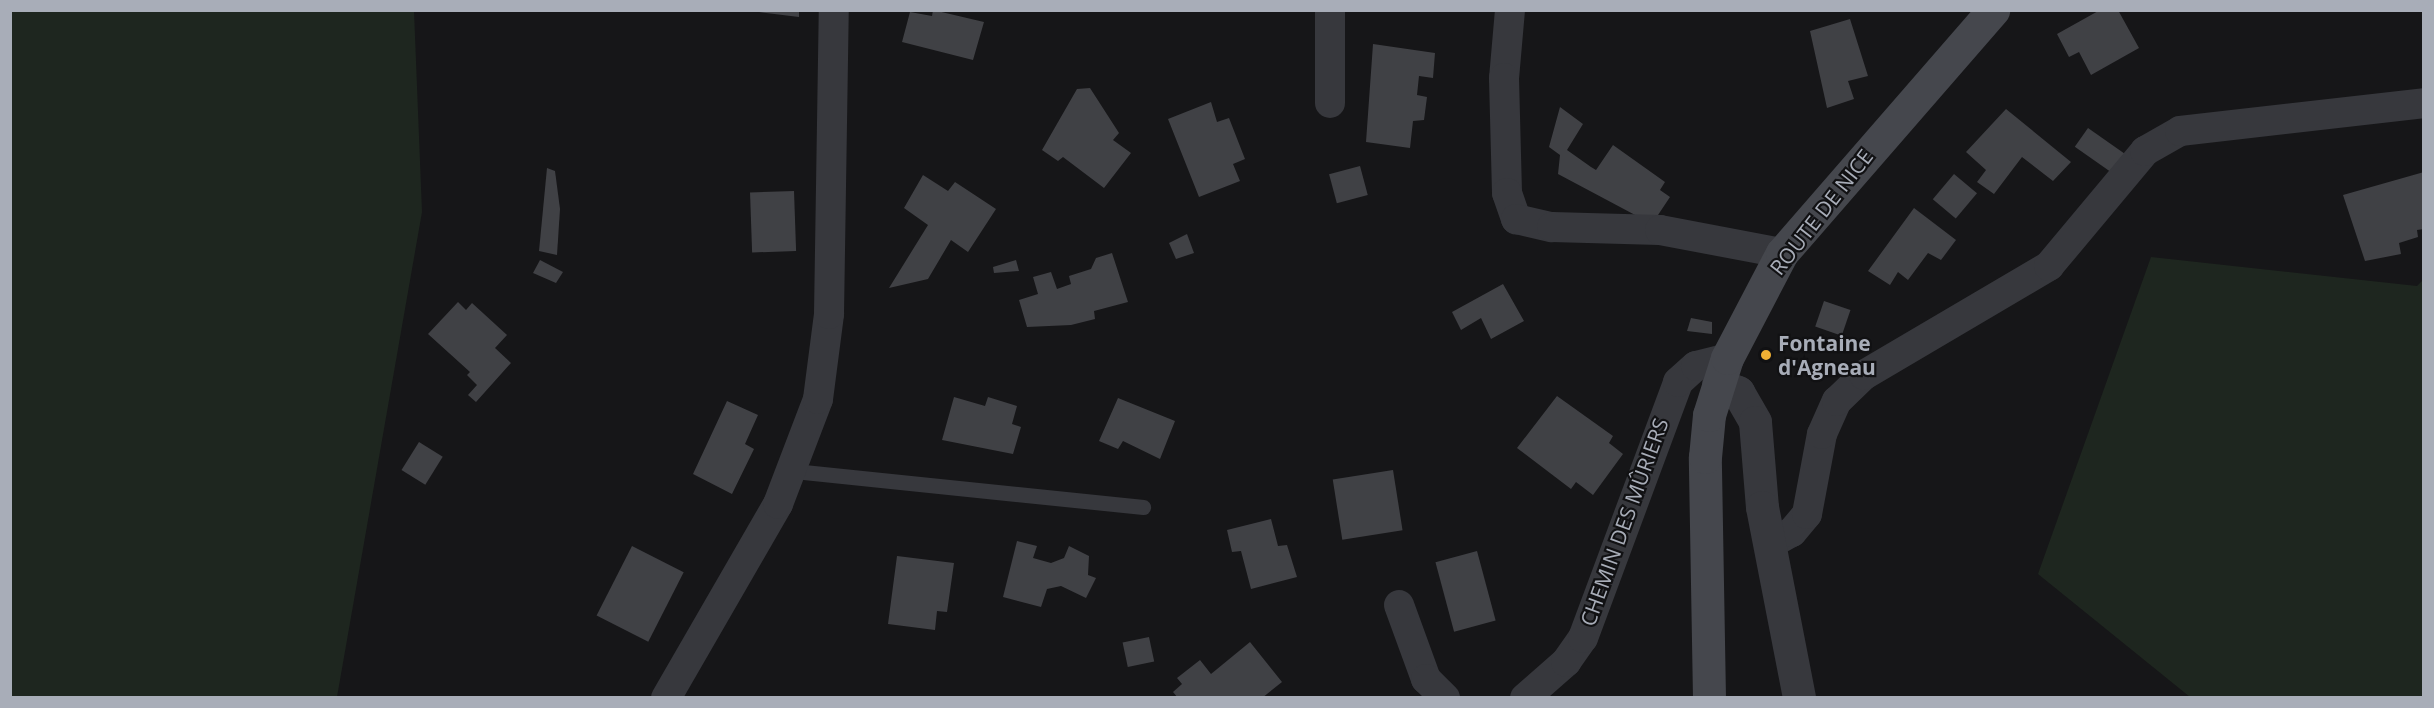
<!DOCTYPE html>
<meta charset="utf-8">
<style>
body{margin:0}
#map{position:relative;width:2434px;height:708px;overflow:hidden;background:#161618;font-family:"Open Sans",sans-serif}
div>[style]{position:absolute}
[style*='--x']{left:calc(var(--x)*1px);top:calc(var(--y)*1px);width:calc(var(--w)*1px);rotate:calc(var(--a)*1deg)}
.green>*{inset:0;background:#1e261f}
.building>*{inset:0;background:#404145;transform-origin:0 0}
.service>*{height:15px;margin:-7.5px;padding:0 7.5px;transform-origin:7.5px;border-radius:7.5px;background:#37383d}
.minor>*{height:30px;margin:-15px;padding:0 15px;transform-origin:15px;border-radius:15px;background:#37383d}
.tertiary>*{height:33px;margin:-16.5px;padding:0 16.5px;transform-origin:16.5px;border-radius:16.5px;background:#37383d}
.secondary>*{height:33px;margin:-16.5px;padding:0 16.5px;transform-origin:16.5px;border-radius:16.5px;background:#45474d}
.dots>*{width:16px;height:16px;translate:-50% -50%;box-sizing:border-box;border:3px solid #111113;border-radius:50%}
span{translate:-50% -50%;white-space:nowrap;text-align:center;line-height:1.15;-webkit-text-stroke:4.5px #111113;paint-order:stroke}
.street-label{font-size:21px;color:#a8adb8}
.poi-label{font-size:21px;color:#a8adb8;font-weight:700}
.left{translate:0 -50%;text-align:left}
.frame{position:absolute;inset:0;border:12px solid #a8adb8;pointer-events:none}
</style>
<div id="map">
<div class="green">
<div style="clip-path:polygon(10px 11px,414px 11px,422px 212px,337px 697px,11px 697px)"></div>
<div style="clip-path:polygon(2151px 257px,2417px 286px,2423px 280px,2423px 697px,2190px 697px,2038px 574px)"></div>
</div>
<div class="building">
<div style="clip-path:polygon(759px 10px,799px 10px,799px 17px,759px 12px)"></div>
<div style="clip-path:polygon(933px 10px,984px 22px,973px 60px,902px 42px,910px 12px,932px 16px)"></div>
<div style="clip-path:polygon(2100px 10px,2118px 10px,2139px 48px,2091px 75px,2079px 52px,2069px 57px,2057px 34px)"></div>
<div style="clip-path:polygon(1850px 19px,1868px 76px,1848px 81px,1854px 99px,1827px 108px,1810px 31px)"></div>
<div style="clip-path:polygon(1373px 44px,1435px 53px,1433px 78px,1419px 76px,1417px 95px,1427px 97px,1424px 120px,1413px 121px,1410px 148px,1366px 142px)"></div>
<div style="clip-path:polygon(1090px 88px,1119px 133px,1113px 140px,1131px 153px,1104px 188px,1063px 157px,1058px 161px,1042px 150px,1077px 89px)"></div>
<div style="clip-path:polygon(1211px 102px,1217px 122px,1229px 118px,1245px 159px,1233px 164px,1240px 181px,1199px 197px,1168px 119px)"></div>
<div style="clip-path:polygon(1560px 107px,1583px 124px,1567px 150px,1591px 167px,1596px 170px,1613px 145px,1665px 182px,1660px 190px,1670px 197px,1652px 224px,1558px 174px,1560px 155px,1549px 147px)"></div>
<div style="clip-path:polygon(2006px 109px,2071px 162px,2053px 181px,2022px 157px,1994px 194px,1977px 182px,1986px 170px,1966px 152px)"></div>
<div style="left:2088px;top:128px;width:47px;height:23px;rotate:35deg"></div>
<div style="left:1360px;top:166px;width:30px;height:32px;rotate:75deg"></div>
<div style="clip-path:polygon(547px 168px,555px 171px,560px 209px,557px 255px,539px 251px)"></div>
<div style="clip-path:polygon(2424px 172px,2424px 229px,2417px 230px,2418px 237px,2399px 243px,2401px 254px,2365px 261px,2343px 195px)"></div>
<div style="left:1954px;top:174px;width:30px;height:33px;rotate:40deg"></div>
<div style="clip-path:polygon(923px 175px,948px 191px,955px 182px,996px 209px,968px 252px,951px 240px,928px 279px,889px 288px,928px 225px,904px 208px)"></div>
<div style="left:794px;top:191px;width:60px;height:44px;rotate:88deg"></div>
<div style="clip-path:polygon(1914px 208px,1956px 240px,1941px 260px,1928px 253px,1908px 280px,1898px 272px,1890px 285px,1868px 271px)"></div>
<div style="clip-path:polygon(1187px 234px,1194px 253px,1176px 259px,1169px 243px)"></div>
<div style="clip-path:polygon(1112px 253px,1128px 302px,1094px 311px,1095px 319px,1071px 325px,1027px 327px,1019px 300px,1038px 294px,1033px 277px,1051px 272px,1057px 289px,1071px 284px,1069px 276px,1091px 269px,1096px 258px)"></div>
<div style="clip-path:polygon(540px 260px,563px 272px,556px 283px,533px 273px)"></div>
<div style="clip-path:polygon(1016px 260px,1019px 271px,994px 273px,993px 267px)"></div>
<div style="clip-path:polygon(1503px 284px,1524px 321px,1491px 339px,1481px 318px,1461px 330px,1452px 312px)"></div>
<div style="left:1824px;top:301px;width:28px;height:27px;rotate:19deg"></div>
<div style="clip-path:polygon(458px 302px,466px 310px,472px 303px,507px 335px,495px 348px,511px 363px,476px 402px,468px 395px,477px 385px,467px 375px,470px 372px,428px 334px)"></div>
<div style="clip-path:polygon(1691px 318px,1712px 322px,1712px 334px,1687px 331px)"></div>
<div style="clip-path:polygon(1557px 396px,1613px 436px,1609px 443px,1623px 454px,1593px 495px,1576px 482px,1571px 489px,1517px 448px)"></div>
<div style="clip-path:polygon(954px 397px,985px 406px,988px 397px,1017px 406px,1012px 424px,1021px 427px,1013px 454px,942px 440px)"></div>
<div style="clip-path:polygon(1118px 398px,1175px 421px,1160px 459px,1123px 441px,1118px 449px,1099px 441px)"></div>
<div style="clip-path:polygon(727px 401px,758px 415px,745px 444px,754px 449px,732px 494px,693px 474px)"></div>
<div style="left:419px;top:442px;width:28px;height:33px;rotate:32deg"></div>
<div style="left:1393px;top:470px;width:61px;height:61px;rotate:81deg"></div>
<div style="clip-path:polygon(1271px 519px,1278px 546px,1287px 545px,1297px 577px,1251px 589px,1241px 551px,1232px 552px,1227px 530px)"></div>
<div style="clip-path:polygon(1017px 541px,1037px 546px,1033px 558px,1051px 563px,1064px 558px,1069px 546px,1089px 556px,1088px 575px,1096px 578px,1086px 598px,1061px 586px,1047px 589px,1041px 607px,1003px 597px)"></div>
<div style="left:632px;top:546px;width:58px;height:78px;rotate:27deg"></div>
<div style="left:1477px;top:551px;width:72px;height:43px;rotate:75deg"></div>
<div style="clip-path:polygon(897px 556px,954px 563px,947px 612px,937px 611px,935px 630px,888px 624px)"></div>
<div style="left:1149px;top:637px;width:25px;height:27px;rotate:78deg"></div>
<div style="clip-path:polygon(1250px 642px,1282px 682px,1262px 698px,1178px 698px,1173px 692px,1182px 684px,1177px 678px,1200px 660px,1211px 674px)"></div>
</div>
<div class="service">
<div style="--x:794;--y:471;--w:351;--a:5.9"></div>
</div>
<div class="minor">
<div style="--x:1510;--y:10;--w:68;--a:95"></div>
<div style="--x:1504;--y:78;--w:115;--a:88.5"></div>
<div style="--x:1507;--y:193;--w:28;--a:71"></div>
<div style="--x:1516;--y:219;--w:37;--a:13"></div>
<div style="--x:1552;--y:227;--w:108;--a:1.6"></div>
<div style="--x:1660;--y:230;--w:124;--a:10.7"></div>
<div style="--x:1330;--y:103;--w:93;--a:-90"></div>
<div style="--x:1770;--y:544;--w:25;--a:-29"></div>
<div style="--x:1792;--y:532;--w:23;--a:-50"></div>
<div style="--x:1807;--y:514;--w:81;--a:-79.4"></div>
<div style="--x:1822;--y:434;--w:36;--a:-66"></div>
<div style="--x:1837;--y:401;--w:37;--a:-44"></div>
<div style="--x:1864;--y:375;--w:215;--a:-30.5"></div>
<div style="--x:2049;--y:266;--w:150;--a:-50.1"></div>
<div style="--x:2145;--y:151;--w:40;--a:-29.7"></div>
<div style="--x:2180;--y:131;--w:246;--a:-6.5"></div>
<div style="--x:1399;--y:605;--w:79;--a:70"></div>
<div style="--x:1426;--y:679;--w:27;--a:45"></div>
<div style="--x:666;--y:698;--w:224;--a:-60"></div>
<div style="--x:778;--y:504;--w:112;--a:-69.1"></div>
<div style="--x:818;--y:399;--w:86;--a:-82.6"></div>
<div style="--x:829;--y:314;--w:304;--a:-89.1"></div>
<div style="--x:1525;--y:698;--w:55;--a:-41.3"></div>
<div style="--x:1566;--y:662;--w:29;--a:-55"></div>
<div style="--x:1583;--y:638;--w:273;--a:-69.6"></div>
<div style="--x:1678;--y:382;--w:24;--a:-42"></div>
<div style="--x:1696;--y:366;--w:32;--a:-14"></div>
</div>
<div class="tertiary">
<div style="--x:1718;--y:384;--w:22;--a:22"></div>
<div style="--x:1738;--y:392;--w:34;--a:60"></div>
<div style="--x:1755;--y:422;--w:85;--a:85.3"></div>
<div style="--x:1762;--y:507;--w:195;--a:79"></div>
</div>
<div class="secondary">
<div style="--x:1709;--y:698;--w:241;--a:-91"></div>
<div style="--x:1705;--y:457;--w:42;--a:-84.6"></div>
<div style="--x:1709;--y:415;--w:60;--a:-72.5"></div>
<div style="--x:1727;--y:358;--w:119;--a:-62.4"></div>
<div style="--x:1782;--y:253;--w:322;--a:-49"></div>
</div>
<div class="dots">
<div style="left:1766px;top:355px;background:#f2b134"></div>
</div>
<div class="street-label">
<span style="left:1821px;top:212px;rotate:-52deg">ROUTE DE NICE</span>
<span style="left:1624px;top:522px;rotate:-70deg">CHEMIN DES MÛRIERS</span>
</div>
<div class="poi-label">
<span class="left" style="left:1778px;top:355px">Fontaine<br>d'Agneau</span>
</div>
<div class="frame"></div>
</div>
